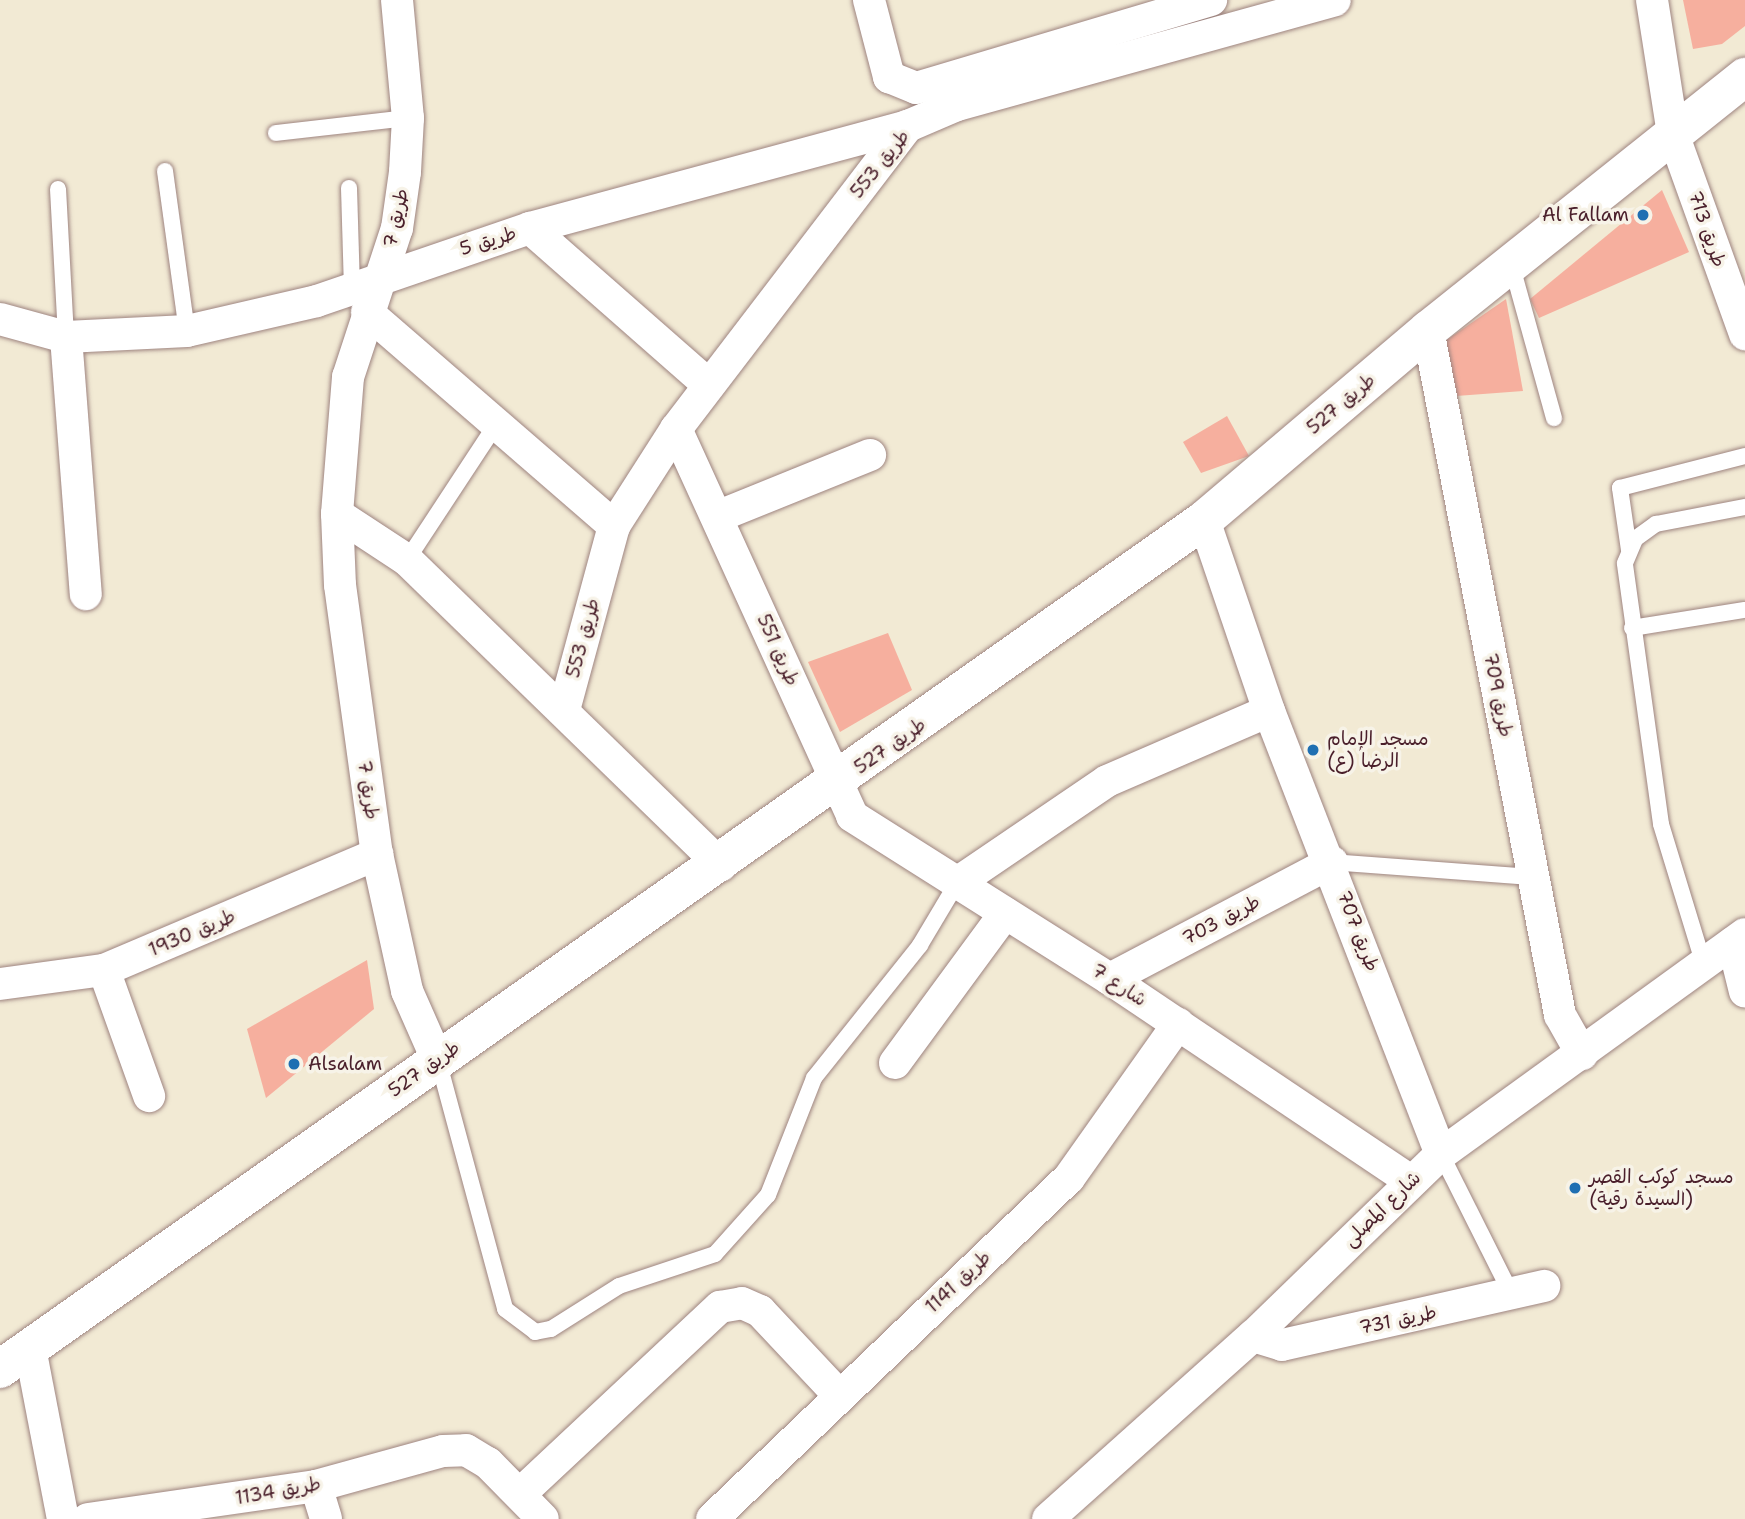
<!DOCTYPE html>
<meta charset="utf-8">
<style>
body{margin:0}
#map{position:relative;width:1745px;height:1519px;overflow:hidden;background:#f2ead4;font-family:"Shantell Sans","Playpen Sans Arabic",sans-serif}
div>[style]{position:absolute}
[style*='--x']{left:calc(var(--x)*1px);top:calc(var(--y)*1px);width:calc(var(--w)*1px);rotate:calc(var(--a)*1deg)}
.building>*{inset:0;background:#f6af9e}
.roads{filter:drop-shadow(0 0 2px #9e8480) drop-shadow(0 0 2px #9e8480)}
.service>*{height:16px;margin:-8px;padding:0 8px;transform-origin:8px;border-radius:8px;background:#fff}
.minor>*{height:32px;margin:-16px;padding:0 16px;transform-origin:16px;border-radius:16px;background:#fff}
.tertiary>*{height:38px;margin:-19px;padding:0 19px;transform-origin:19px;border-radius:19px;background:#fff}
.dots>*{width:19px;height:19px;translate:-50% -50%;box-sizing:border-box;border:4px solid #f7f3e8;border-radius:50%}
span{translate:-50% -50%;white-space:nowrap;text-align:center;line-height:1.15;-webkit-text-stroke:7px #f7f3e8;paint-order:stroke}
.street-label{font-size:19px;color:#4a1f2b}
.poi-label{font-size:19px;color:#4a1f2b}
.right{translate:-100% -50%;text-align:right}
.left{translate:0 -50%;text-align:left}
</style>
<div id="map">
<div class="building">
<div style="clip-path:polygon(1683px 0,1745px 0,1745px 26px,1722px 44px,1693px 49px)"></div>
<div style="clip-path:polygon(1662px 190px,1689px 252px,1539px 318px,1530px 299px)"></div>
<div style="clip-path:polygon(1506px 299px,1523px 391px,1443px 397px,1435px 348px)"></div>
<div style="clip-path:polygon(1227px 416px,1249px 456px,1201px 473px,1183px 442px)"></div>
<div style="clip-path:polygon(888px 633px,912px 690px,840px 732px,808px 662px)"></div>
<div style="clip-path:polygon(367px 960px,374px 1009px,266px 1098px,247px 1029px)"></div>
</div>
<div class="roads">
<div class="service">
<div style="--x:276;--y:133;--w:133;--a:-6.5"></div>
<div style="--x:165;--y:171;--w:162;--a:82.2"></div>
<div style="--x:349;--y:188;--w:102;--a:88.3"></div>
<div style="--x:58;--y:189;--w:148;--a:86.9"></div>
<div style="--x:1511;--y:263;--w:161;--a:74.5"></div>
<div style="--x:1629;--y:550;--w:63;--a:-98.3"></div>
<div style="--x:1620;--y:488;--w:129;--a:-14.4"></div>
<div style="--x:407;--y:560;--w:164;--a:-56.7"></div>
<div style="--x:1632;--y:628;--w:114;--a:-9.1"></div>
<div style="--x:1332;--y:862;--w:202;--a:4.3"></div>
<div style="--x:1704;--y:965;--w:147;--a:-107"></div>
<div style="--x:1661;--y:824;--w:263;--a:-97.9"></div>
<div style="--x:1625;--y:563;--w:26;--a:-67"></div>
<div style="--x:1635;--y:539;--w:26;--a:-36"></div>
<div style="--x:1656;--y:524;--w:91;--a:-10.8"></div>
<div style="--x:438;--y:1060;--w:258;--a:74.9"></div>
<div style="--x:505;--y:1309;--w:38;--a:37"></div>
<div style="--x:535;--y:1332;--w:16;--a:-11"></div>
<div style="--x:551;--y:1329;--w:80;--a:-32.3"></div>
<div style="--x:619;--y:1286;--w:101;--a:-18.4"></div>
<div style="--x:715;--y:1254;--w:79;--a:-48.1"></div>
<div style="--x:768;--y:1195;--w:126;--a:-68.5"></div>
<div style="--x:814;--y:1078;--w:170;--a:-51.4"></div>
<div style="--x:920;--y:945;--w:72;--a:-59.2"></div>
<div style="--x:1441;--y:1154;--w:158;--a:63.3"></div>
</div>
<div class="minor">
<div style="--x:397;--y:0;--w:119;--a:84.7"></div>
<div style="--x:408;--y:118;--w:54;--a:93.2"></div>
<div style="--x:405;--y:172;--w:57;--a:98.1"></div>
<div style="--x:397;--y:228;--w:157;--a:108.2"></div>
<div style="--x:348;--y:377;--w:137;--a:94.6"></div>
<div style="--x:337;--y:514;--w:84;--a:33.3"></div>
<div style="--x:407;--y:560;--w:438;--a:44.2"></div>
<div style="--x:869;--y:0;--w:80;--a:75.4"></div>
<div style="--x:889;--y:77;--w:29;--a:22"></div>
<div style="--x:916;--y:88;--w:308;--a:-16.6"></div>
<div style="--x:1652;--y:0;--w:136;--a:81.1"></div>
<div style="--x:1673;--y:134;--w:213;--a:70.2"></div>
<div style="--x:530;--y:228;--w:238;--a:41.3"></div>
<div style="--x:367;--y:312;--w:327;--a:40.9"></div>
<div style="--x:0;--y:319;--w:68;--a:15.3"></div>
<div style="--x:66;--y:337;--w:121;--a:-2.8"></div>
<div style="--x:187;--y:331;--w:133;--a:-13"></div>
<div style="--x:317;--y:301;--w:225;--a:-18.9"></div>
<div style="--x:530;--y:228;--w:392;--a:-15.1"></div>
<div style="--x:1428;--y:330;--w:698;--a:79.09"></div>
<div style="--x:1560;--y:1015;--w:45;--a:60.6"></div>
<div style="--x:66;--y:337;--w:258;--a:85.6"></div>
<div style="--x:676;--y:429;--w:425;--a:65.5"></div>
<div style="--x:852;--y:816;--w:305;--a:32.3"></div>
<div style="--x:1110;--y:979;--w:362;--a:33.9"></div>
<div style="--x:337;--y:514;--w:71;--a:87.6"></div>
<div style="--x:340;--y:585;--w:272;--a:82.2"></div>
<div style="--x:377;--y:854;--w:140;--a:77.6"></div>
<div style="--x:407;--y:991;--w:74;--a:66.2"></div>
<div style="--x:719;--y:516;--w:163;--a:-22"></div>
<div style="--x:1204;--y:520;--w:202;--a:71.2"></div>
<div style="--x:1269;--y:711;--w:475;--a:68.8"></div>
<div style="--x:564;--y:710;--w:191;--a:-74.8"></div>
<div style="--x:614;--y:526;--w:115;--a:-57.4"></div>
<div style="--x:676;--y:429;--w:382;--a:-52.6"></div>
<div style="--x:908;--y:126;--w:53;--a:-23.2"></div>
<div style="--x:957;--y:105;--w:392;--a:-15.5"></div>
<div style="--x:957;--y:883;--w:181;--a:-34.2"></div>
<div style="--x:1107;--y:781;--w:176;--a:-23.4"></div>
<div style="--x:1733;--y:943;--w:50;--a:76.2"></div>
<div style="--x:104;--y:970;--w:134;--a:70.3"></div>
<div style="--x:1110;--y:979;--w:251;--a:-27.8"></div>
<div style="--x:0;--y:984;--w:105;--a:-7.7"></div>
<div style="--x:104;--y:970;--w:297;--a:-23"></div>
<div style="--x:895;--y:1063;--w:186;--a:-53.7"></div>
<div style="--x:1253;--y:1336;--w:30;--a:17"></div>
<div style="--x:1282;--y:1345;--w:269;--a:-12.7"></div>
<div style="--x:30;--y:1348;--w:174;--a:79.1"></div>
<div style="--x:316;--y:1486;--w:34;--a:73"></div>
<div style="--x:520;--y:1494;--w:274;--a:-43.1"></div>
<div style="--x:720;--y:1307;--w:22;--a:-10"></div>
<div style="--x:742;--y:1303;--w:20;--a:24"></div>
<div style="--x:760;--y:1311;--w:114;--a:46.8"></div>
<div style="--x:88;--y:1519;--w:230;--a:-8.2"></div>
<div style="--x:316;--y:1486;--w:132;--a:-15.4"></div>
<div style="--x:443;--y:1451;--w:23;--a:-2"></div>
<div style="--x:466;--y:1450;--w:26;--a:31"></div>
<div style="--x:488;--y:1463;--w:78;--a:45.5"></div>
<div style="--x:712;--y:1519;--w:494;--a:-43.7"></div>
<div style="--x:1069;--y:1178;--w:189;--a:-54.7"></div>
<div style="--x:1048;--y:1519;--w:275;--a:-41.8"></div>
<div style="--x:1253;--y:1336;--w:262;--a:-44.1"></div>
<div style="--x:1441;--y:1154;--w:375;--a:-35.9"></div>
</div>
<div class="tertiary">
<div style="--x:0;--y:1369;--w:1473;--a:-35.19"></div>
<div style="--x:1204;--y:520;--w:294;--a:-40.3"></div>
<div style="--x:1428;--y:330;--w:406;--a:-38.6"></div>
</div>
</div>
<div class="dots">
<div style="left:1643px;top:215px;background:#1f6fb2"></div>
<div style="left:1313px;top:750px;background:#1f6fb2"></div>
<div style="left:294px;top:1064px;background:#1f6fb2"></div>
<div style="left:1575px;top:1188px;background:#1f6fb2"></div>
</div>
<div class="street-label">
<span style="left:880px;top:164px;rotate:-51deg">طريق 553</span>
<span style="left:396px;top:218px;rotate:-78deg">طريق 7</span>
<span style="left:1707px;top:229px;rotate:71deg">طريق 713</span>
<span style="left:488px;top:241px;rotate:-17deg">طريق 5</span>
<span style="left:1341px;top:404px;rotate:-40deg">طريق 527</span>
<span style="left:583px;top:638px;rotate:-75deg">طريق 553</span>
<span style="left:778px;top:650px;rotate:66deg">طريق 551</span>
<span style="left:1498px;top:695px;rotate:79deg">طريق 709</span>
<span style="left:890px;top:746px;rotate:-35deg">طريق 527</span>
<span style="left:368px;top:790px;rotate:82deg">طريق 7</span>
<span style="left:1221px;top:920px;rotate:-28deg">طريق 703</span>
<span style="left:1358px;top:931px;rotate:69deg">طريق 707</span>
<span style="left:192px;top:933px;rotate:-23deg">طريق 1930</span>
<span style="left:1119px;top:985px;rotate:33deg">شارع 7</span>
<span style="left:424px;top:1069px;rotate:-35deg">طريق 527</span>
<span style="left:1382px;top:1209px;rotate:-44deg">شارع المصلى</span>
<span style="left:958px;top:1282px;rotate:-43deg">طريق 1141</span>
<span style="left:1398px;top:1320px;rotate:-12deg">طريق 731</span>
<span style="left:278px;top:1491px;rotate:-10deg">طريق 1134</span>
</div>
<div class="poi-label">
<span class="right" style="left:1629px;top:215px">Al Fallam</span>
<span class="left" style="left:1327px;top:750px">مسجد الإمام<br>الرضا (ع)</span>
<span class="left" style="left:308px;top:1064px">Alsalam</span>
<span class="left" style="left:1589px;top:1188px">مسجد كوكب القصر<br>(السيدة رقية)</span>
</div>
</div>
